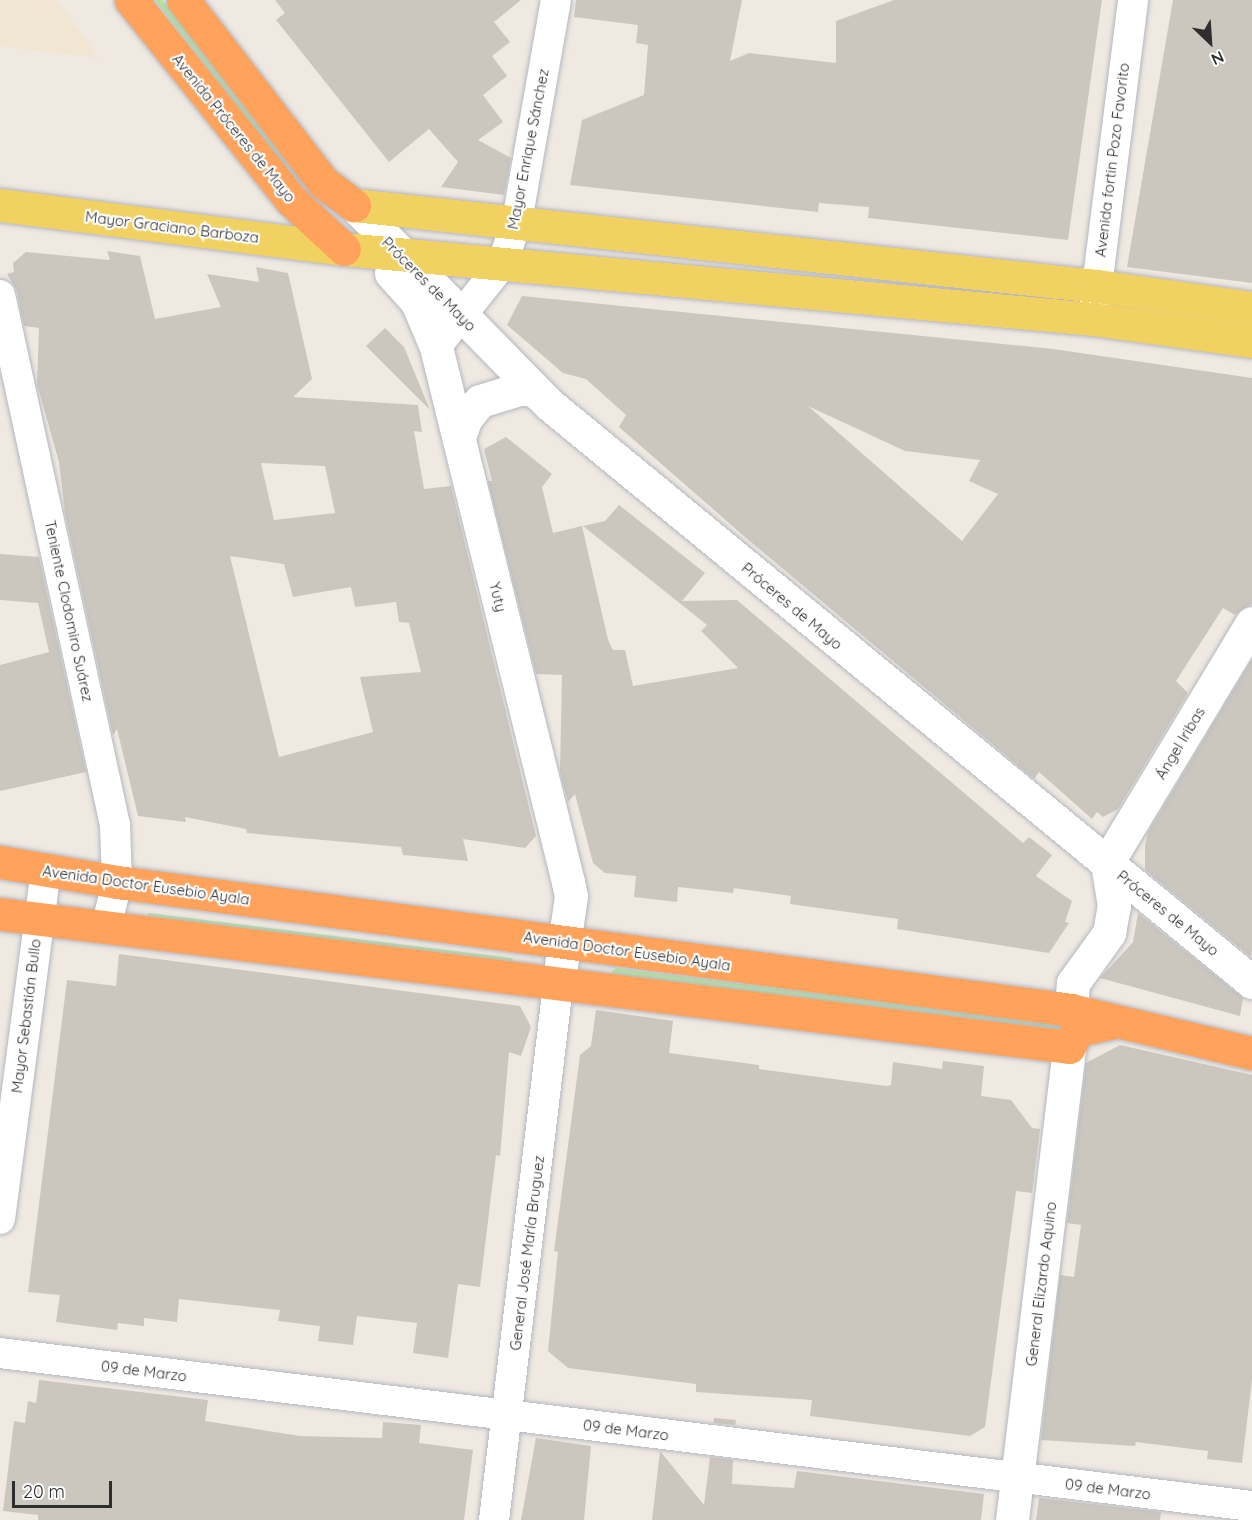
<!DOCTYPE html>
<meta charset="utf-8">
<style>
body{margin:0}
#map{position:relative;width:1252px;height:1520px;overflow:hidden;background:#efe9e1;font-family:Quicksand,sans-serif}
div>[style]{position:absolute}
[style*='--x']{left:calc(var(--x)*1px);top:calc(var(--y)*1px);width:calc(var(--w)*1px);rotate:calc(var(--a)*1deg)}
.education>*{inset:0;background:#f0e6d1}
.green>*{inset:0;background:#b6e59e}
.building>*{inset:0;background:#cbc7bf;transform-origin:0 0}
.roads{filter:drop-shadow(0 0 2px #b4b7c1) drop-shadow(0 0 2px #b4b7c1)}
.street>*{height:30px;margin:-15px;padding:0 15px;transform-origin:15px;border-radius:15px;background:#fff}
.secondary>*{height:33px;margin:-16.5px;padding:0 16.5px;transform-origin:16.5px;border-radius:16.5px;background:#fff}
.primary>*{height:33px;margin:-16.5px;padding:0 16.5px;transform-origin:16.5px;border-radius:16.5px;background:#f2d163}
.highway>*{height:33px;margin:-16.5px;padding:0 16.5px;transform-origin:16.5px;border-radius:16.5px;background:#ffa35c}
span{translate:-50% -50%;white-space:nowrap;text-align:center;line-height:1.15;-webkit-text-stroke:4.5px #fff;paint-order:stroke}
.street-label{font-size:15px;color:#2e2e2e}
.north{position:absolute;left:1180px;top:12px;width:60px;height:60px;-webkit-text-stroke:4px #fff;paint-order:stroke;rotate:155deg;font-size:16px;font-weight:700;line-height:24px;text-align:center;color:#2e2e2e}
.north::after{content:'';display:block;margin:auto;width:21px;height:27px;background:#2e2e2e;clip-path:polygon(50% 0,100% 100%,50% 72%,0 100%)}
.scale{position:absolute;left:12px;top:1481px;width:100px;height:27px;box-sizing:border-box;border:3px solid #2e2e2e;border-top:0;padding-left:8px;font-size:18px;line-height:21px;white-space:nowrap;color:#2e2e2e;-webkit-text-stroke:4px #fff;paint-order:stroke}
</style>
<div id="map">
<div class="education">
<div style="clip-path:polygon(0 0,57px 0,99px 58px,0 46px)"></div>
</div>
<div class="green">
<div style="clip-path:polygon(155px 0,163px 0,306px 187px,283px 165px)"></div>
<div style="clip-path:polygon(149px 913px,512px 958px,513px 961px,147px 917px)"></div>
<div style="clip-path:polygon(616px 968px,1076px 1026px,1077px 1032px,614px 975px,611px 972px)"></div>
</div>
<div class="building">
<div style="clip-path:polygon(275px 0,521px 0,494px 22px,510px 42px,492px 56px,507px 76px,483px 95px,503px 122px,478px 140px,511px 158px,504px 195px,441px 187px,458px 162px,429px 129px,389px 162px,276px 20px,285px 13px)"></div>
<div style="clip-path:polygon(576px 0,742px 0,730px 61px,749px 53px,836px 63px,836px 21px,894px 0,1102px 0,1068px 240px,868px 218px,869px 207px,819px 203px,818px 212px,570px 185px,582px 120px,644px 95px,648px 45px,636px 43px,638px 25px,574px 17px)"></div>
<div style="clip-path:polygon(1173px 0,1252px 0,1252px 283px,1127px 267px)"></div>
<div style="clip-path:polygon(evenodd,107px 251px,140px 256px,155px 319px,221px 307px,207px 274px,259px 282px,256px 267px,288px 273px,312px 379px,293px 397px,418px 405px,422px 432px,414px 431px,424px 489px,451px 486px,536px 836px,525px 848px,463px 839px,468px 861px,403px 855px,401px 847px,247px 833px,246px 829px,185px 817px,186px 822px,138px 816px,117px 729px,113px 735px,65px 513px,59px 462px,37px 384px,39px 328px,24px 326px,17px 291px,7px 274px,14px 272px,13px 263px,26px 252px,110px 260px,107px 251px,261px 463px,325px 466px,335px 513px,274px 520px,261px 463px,107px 251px,230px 556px,284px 564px,293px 597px,351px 587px,355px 607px,396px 602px,399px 622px,409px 623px,421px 672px,360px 677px,373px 732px,279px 757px,230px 556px)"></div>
<div style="clip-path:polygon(evenodd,522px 296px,1053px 349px,1252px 378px,1252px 604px,1235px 615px,1223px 608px,1176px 681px,1188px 693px,1118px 809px,1103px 817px,1097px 812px,1092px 819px,1039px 772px,1034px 779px,745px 537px,619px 427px,626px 415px,586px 379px,563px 373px,507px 325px,522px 296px,808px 406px,905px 451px,980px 460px,969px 481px,998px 494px,962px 541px,808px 406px)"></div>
<div style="clip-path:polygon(385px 328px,404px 347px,430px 410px,366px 346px)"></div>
<div style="clip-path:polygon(506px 437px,552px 474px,542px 487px,553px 533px,582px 526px,608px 640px,613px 650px,625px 650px,633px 686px,738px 668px,701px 631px,707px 625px,583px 526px,605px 521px,619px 505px,705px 573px,682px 601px,737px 600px,1023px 843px,1029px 837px,1052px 855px,1036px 876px,1072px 901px,1065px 922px,1069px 923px,1049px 953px,897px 929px,898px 919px,790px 904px,791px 896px,734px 888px,733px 893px,678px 887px,677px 902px,634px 897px,636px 876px,605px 873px,593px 863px,575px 794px,568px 802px,560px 771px,562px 675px,536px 674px,488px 481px,492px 481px,484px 449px)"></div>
<div style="clip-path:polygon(0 554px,39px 557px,86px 772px,0 791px,0 665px,49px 652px,38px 603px,0 600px)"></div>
<div style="clip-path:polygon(1252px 659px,1252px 949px,1251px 957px,1145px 870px,1145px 846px,1148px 832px)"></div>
<div style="clip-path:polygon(1138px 913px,1243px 998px,1240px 1016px,1100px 978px,1133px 942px)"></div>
<div style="clip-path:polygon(119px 954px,520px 1006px,531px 1027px,521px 1056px,509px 1052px,500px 1156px,496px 1155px,480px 1287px,458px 1284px,448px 1358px,413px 1353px,417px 1323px,357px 1316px,353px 1345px,318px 1341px,320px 1326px,278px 1321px,280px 1310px,179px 1299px,177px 1322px,144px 1318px,144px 1326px,118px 1323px,117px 1330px,56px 1322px,60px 1295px,28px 1292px,67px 980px,116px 986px)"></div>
<div style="clip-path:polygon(596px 1010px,673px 1021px,669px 1053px,759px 1065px,759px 1069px,886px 1086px,891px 1085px,893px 1062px,942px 1069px,943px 1061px,984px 1066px,981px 1096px,1011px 1100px,1032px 1128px,1040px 1129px,1032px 1193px,1016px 1191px,985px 1427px,970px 1436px,810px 1416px,812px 1400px,696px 1392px,696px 1384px,568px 1368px,548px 1351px,558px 1252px,554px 1251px,580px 1055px,591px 1046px)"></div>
<div style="clip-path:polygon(1120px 1045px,1252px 1075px,1252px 1380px,1242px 1463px,1207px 1459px,1208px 1451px,1136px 1442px,1135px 1446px,1041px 1440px,1060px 1275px,1074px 1277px,1081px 1225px,1067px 1223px,1086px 1063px)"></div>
<div style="clip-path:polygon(39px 1380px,208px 1400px,205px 1421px,300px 1436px,382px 1438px,383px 1422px,421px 1425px,419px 1443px,473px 1450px,464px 1520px,38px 1520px,38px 1515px,3px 1511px,14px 1421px,25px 1423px,28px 1401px,36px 1403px)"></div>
<div style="left:714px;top:1418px;width:22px;height:5px;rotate:5deg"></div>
<div style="clip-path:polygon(536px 1438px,591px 1446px,584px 1520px,521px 1520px)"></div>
<div style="clip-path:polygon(660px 1451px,704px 1505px,710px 1457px,733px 1460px,732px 1484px,794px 1488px,797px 1471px,984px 1494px,981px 1520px,652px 1520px)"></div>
<div style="clip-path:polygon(1039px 1498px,1161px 1512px,1160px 1520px,1036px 1520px)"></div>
</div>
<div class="roads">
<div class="street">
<div style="--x:0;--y:295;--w:542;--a:77.76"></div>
<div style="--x:115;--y:825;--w:57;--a:88"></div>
<div style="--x:117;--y:882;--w:47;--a:103.4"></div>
<div style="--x:1094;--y:310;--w:312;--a:-82.8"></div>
<div style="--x:436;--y:347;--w:106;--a:-51.5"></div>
<div style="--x:502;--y:264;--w:46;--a:-70.8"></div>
<div style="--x:517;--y:221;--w:224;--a:-80"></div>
<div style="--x:0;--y:1219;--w:352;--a:-82.5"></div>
<div style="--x:0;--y:1353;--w:1261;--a:6.97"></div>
<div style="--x:494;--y:1520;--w:538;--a:-83.17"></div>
</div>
<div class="secondary">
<div style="--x:354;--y:205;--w:280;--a:45.6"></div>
<div style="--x:550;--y:405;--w:909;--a:39.42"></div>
<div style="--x:391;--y:273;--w:39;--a:48"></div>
<div style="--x:417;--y:302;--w:49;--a:67.1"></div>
<div style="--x:436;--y:347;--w:551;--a:76.14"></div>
<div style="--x:568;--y:882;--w:14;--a:78"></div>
<div style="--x:571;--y:896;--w:91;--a:98.2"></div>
<div style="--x:459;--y:437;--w:20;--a:-70"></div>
<div style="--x:466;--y:418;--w:22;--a:-51"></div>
<div style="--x:480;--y:401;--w:41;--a:-17.1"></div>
<div style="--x:519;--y:389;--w:14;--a:0"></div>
<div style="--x:533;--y:389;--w:7;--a:45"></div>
<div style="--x:1071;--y:1010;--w:27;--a:-86"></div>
<div style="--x:1073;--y:983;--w:62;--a:-54.2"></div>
<div style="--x:1109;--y:933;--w:27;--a:-80"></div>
<div style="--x:1114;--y:906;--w:44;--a:-99.2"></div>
<div style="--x:1107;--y:863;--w:280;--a:-58.9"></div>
<div style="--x:1012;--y:1520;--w:476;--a:-83.1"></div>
</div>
<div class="primary">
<div style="--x:0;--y:205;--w:347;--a:7.3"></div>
<div style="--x:344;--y:249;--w:752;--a:5.34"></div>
<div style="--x:1093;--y:319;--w:161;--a:7.9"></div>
<div style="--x:354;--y:205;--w:746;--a:6.23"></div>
<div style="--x:1096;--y:286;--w:158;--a:8"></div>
</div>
<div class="highway">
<div style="--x:131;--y:0;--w:256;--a:51.3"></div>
<div style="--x:291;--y:200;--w:72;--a:42.8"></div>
<div style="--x:183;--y:0;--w:230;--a:52.4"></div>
<div style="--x:323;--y:182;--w:39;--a:37"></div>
<div style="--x:0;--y:862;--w:119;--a:9.7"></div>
<div style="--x:117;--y:882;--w:963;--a:7.64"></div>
<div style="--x:1071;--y:1010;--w:186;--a:13.4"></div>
<div style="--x:0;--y:914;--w:1077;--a:7.09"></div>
<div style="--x:1069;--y:1047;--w:19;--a:-65"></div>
<div style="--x:1077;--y:1030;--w:38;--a:-12"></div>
</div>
</div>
<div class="street-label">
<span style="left:234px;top:128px;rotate:51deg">Avenida Próceres de Mayo</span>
<span style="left:528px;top:149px;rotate:-79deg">Mayor Enrique Sánchez</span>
<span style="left:1112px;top:160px;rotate:-83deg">Avenida fortin Pozo Favorito</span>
<span style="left:172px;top:227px;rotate:7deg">Mayor Graciano Barboza</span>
<span style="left:429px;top:284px;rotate:45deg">Próceres de Mayo</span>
<span style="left:498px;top:597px;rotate:76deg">Yuty</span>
<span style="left:792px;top:606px;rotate:40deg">Próceres de Mayo</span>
<span style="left:69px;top:611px;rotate:78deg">Teniente Clodomiro Suárez</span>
<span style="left:1180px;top:743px;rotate:-59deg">Ángel Iribas</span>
<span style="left:146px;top:885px;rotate:8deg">Avenida Doctor Eusebio Ayala</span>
<span style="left:1168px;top:913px;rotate:39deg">Próceres de Mayo</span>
<span style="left:627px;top:951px;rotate:8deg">Avenida Doctor Eusebio Ayala</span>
<span style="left:26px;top:1016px;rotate:-83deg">Mayor Sebastián Bullo</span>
<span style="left:527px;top:1253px;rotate:-83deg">General José María Bruguez</span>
<span style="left:1041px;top:1284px;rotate:-83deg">General Elizardo Aquino</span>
<span style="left:144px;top:1371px;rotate:7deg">09 de Marzo</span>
<span style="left:626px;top:1430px;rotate:7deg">09 de Marzo</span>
<span style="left:1108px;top:1489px;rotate:7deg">09 de Marzo</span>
</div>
<div class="north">N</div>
<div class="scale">20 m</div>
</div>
